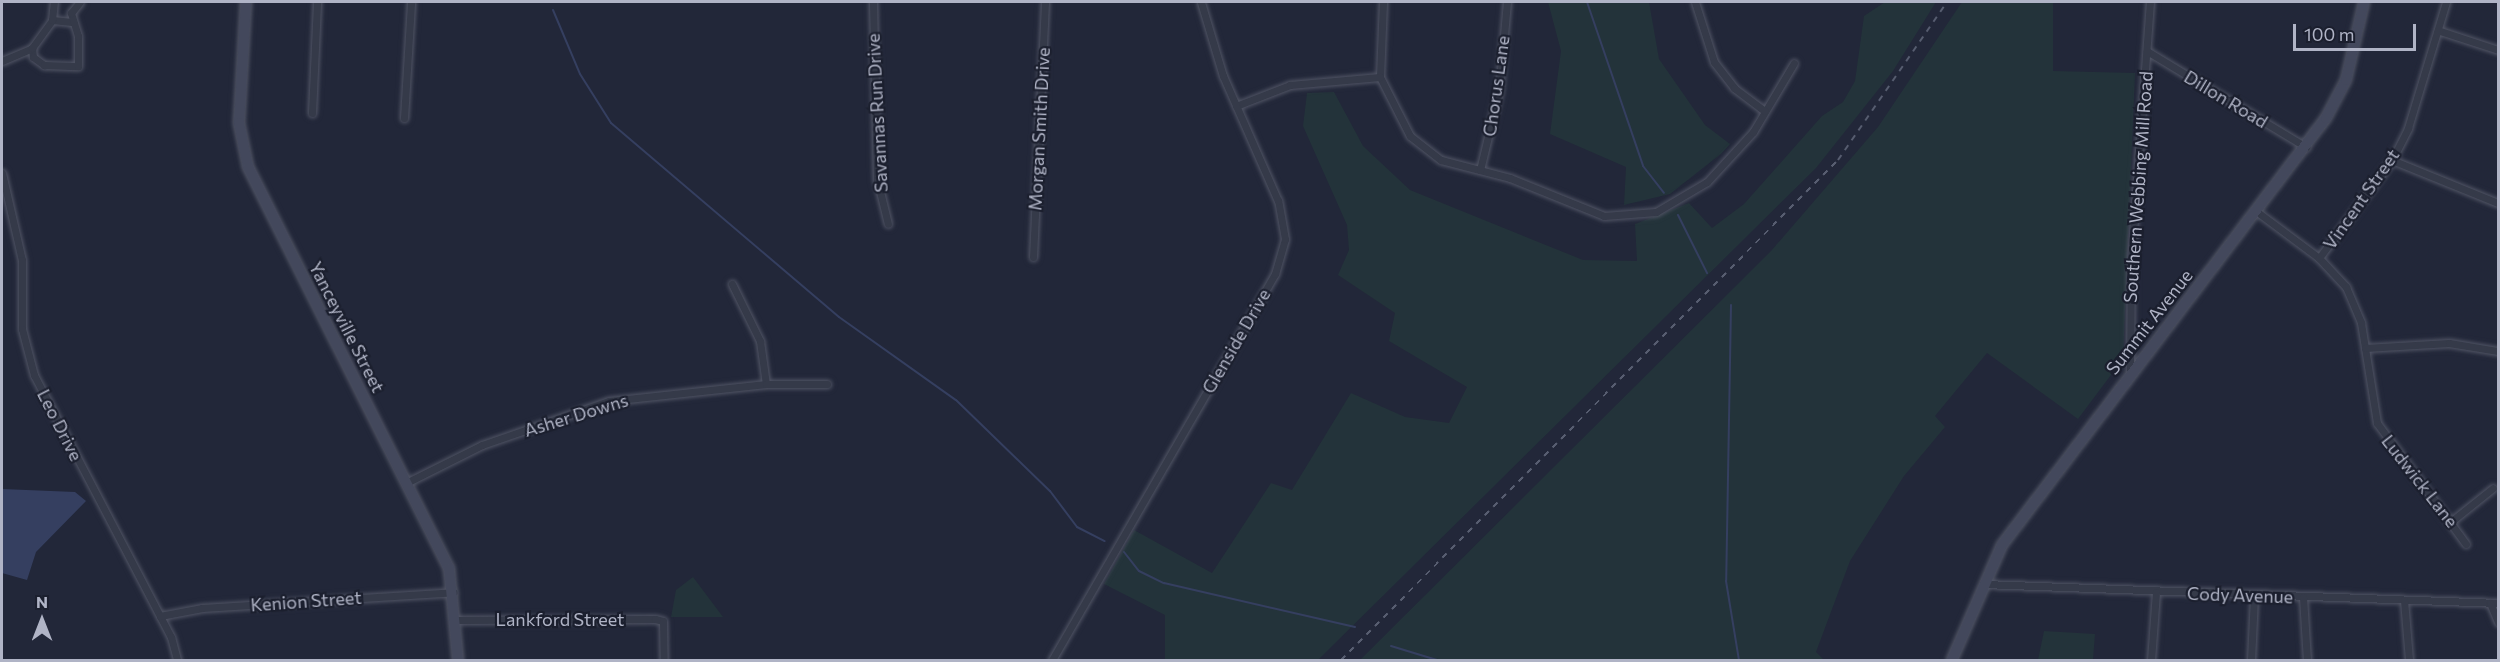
<!DOCTYPE html>
<style>
body{margin:0}
#map{position:relative;width:2500px;height:662px;overflow:hidden;background:#222739;font-family:Commissioner,sans-serif}
div>[style]{position:absolute}
[style*='--x']{left:calc(var(--x)*1px);top:calc(var(--y)*1px);width:calc(var(--w)*1px);rotate:calc(var(--a)*1deg)}
.green>*{inset:0;background:#23333a}
.water>*{inset:0;background:#353f60}
.stream>*{height:2px;margin:-1px;padding:0 1px;transform-origin:1px;border-radius:1px;background:#353f60}
.roads{filter:drop-shadow(0 0 2px #505464) drop-shadow(0 0 2px #505464)}
.minor>*{height:7px;margin:-3.5px;padding:0 3.5px;transform-origin:3.5px;border-radius:3.5px;background:#353a49}
.secondary>*{height:10px;margin:-5px;padding:0 5px;transform-origin:5px;border-radius:5px;background:#43485c}
.rail>*{height:2px;margin-top:-1px;transform-origin:0;background:repeating-linear-gradient(90deg,#575d70 0 6px,transparent 0 12px)}
span{translate:-50% -50%;white-space:nowrap;text-align:center;line-height:1.15;-webkit-text-stroke:4.5px #1b1f2e;paint-order:stroke}
.street-label{font-size:18px;color:#b0b4c6}
.frame{position:absolute;inset:0;border:3px solid #b0b4c6;pointer-events:none}
.north{position:absolute;left:12px;top:590px;width:60px;height:60px;-webkit-text-stroke:4px #1b1f2e;paint-order:stroke;rotate:0deg;font-size:16px;font-weight:700;line-height:24px;text-align:center;color:#b0b4c6}
.north::after{content:'';display:block;margin:auto;width:21px;height:27px;background:#b0b4c6;clip-path:polygon(50% 0,100% 100%,50% 72%,0 100%)}
.scale{position:absolute;left:2293px;top:24px;width:123px;height:27px;box-sizing:border-box;border:3px solid #b0b4c6;border-top:0;padding-left:8px;font-size:18px;line-height:21px;white-space:nowrap;color:#b0b4c6;-webkit-text-stroke:4px #1b1f2e;paint-order:stroke}
</style>
<div id="map">
<div class="green">
<div style="clip-path:polygon(1548px 2px,1649px 2px,1659px 59px,1705px 125px,1730px 144px,1722px 153px,1670px 194px,1624px 205px,1626px 167px,1550px 134px,1561px 51px)"></div>
<div style="clip-path:polygon(1885px 2px,1936px 2px,1893px 71px,1816px 168px,1318px 660px,1165px 660px,1165px 615px,1104px 584px,1134px 530px,1212px 573px,1271px 483px,1292px 490px,1351px 393px,1405px 417px,1449px 423px,1467px 387px,1389px 341px,1395px 313px,1338px 275px,1349px 250px,1347px 225px,1303px 126px,1307px 93px,1334px 92px,1363px 146px,1410px 190px,1583px 260px,1637px 261px,1635px 224px,1689px 203px,1712px 228px,1744px 204px,1822px 116px,1843px 102px,1855px 81px,1864px 16px)"></div>
<div style="clip-path:polygon(1962px 2px,2053px 2px,2053px 71px,2135px 73px,2123px 359px,2078px 419px,1987px 353px,1935px 416px,1945px 427px,1904px 476px,1850px 561px,1816px 652px,1824px 660px,1360px 660px,1771px 251px,1878px 127px)"></div>
<div style="clip-path:polygon(693px 577px,723px 617px,671px 617px,676px 590px)"></div>
<div style="clip-path:polygon(2044px 631px,2095px 634px,2093px 660px,2038px 660px)"></div>
</div>
<div class="water">
<div style="clip-path:polygon(2px 489px,75px 492px,86px 501px,36px 552px,27px 580px,2px 573px)"></div>
</div>
<div class="stream">
<div style="--x:1587;--y:2;--w:173;--a:71.1"></div>
<div style="--x:1643;--y:166;--w:34;--a:52"></div>
<div style="--x:553;--y:10;--w:69;--a:67.1"></div>
<div style="--x:580;--y:74;--w:58;--a:57.7"></div>
<div style="--x:611;--y:123;--w:299;--a:40.4"></div>
<div style="--x:839;--y:317;--w:143;--a:35.4"></div>
<div style="--x:956;--y:400;--w:131;--a:44.1"></div>
<div style="--x:1050;--y:491;--w:45;--a:53.1"></div>
<div style="--x:1077;--y:527;--w:31;--a:27"></div>
<div style="--x:1678;--y:215;--w:65;--a:63.4"></div>
<div style="--x:1731;--y:305;--w:276;--a:91"></div>
<div style="--x:1726;--y:581;--w:80;--a:80.7"></div>
<div style="--x:1124;--y:552;--w:24;--a:52"></div>
<div style="--x:1139;--y:571;--w:28;--a:26"></div>
<div style="--x:1164;--y:583;--w:196;--a:13"></div>
<div style="--x:1391;--y:646;--w:48;--a:16.9"></div>
</div>
<div class="roads">
<div class="minor">
<div style="--x:873;--y:2;--w:177;--a:88.7"></div>
<div style="--x:877;--y:179;--w:46;--a:76.3"></div>
<div style="--x:1383;--y:2;--w:75;--a:92.3"></div>
<div style="--x:1380;--y:77;--w:66;--a:63"></div>
<div style="--x:1410;--y:136;--w:39;--a:38"></div>
<div style="--x:1441;--y:160;--w:71;--a:14.6"></div>
<div style="--x:1510;--y:178;--w:101;--a:22"></div>
<div style="--x:1604;--y:216;--w:52;--a:-4.4"></div>
<div style="--x:1656;--y:212;--w:59;--a:-30.5"></div>
<div style="--x:1707;--y:182;--w:68;--a:-47.4"></div>
<div style="--x:1753;--y:132;--w:80;--a:-59.3"></div>
<div style="--x:1695;--y:2;--w:63;--a:72.4"></div>
<div style="--x:1714;--y:62;--w:33;--a:52"></div>
<div style="--x:1734;--y:88;--w:38;--a:37"></div>
<div style="--x:52;--y:20;--w:20;--a:6"></div>
<div style="--x:2440;--y:31;--w:61;--a:18.1"></div>
<div style="--x:32;--y:48;--w:9;--a:84"></div>
<div style="--x:33;--y:57;--w:14;--a:36"></div>
<div style="--x:44;--y:65;--w:34;--a:2"></div>
<div style="--x:78;--y:66;--w:30;--a:-90"></div>
<div style="--x:78;--y:36;--w:24;--a:-107"></div>
<div style="--x:71;--y:13;--w:14;--a:-51"></div>
<div style="--x:2147;--y:51;--w:186;--a:31.1"></div>
<div style="--x:2;--y:61;--w:33;--a:-23"></div>
<div style="--x:32;--y:48;--w:34;--a:-54"></div>
<div style="--x:52;--y:20;--w:18;--a:-84"></div>
<div style="--x:1236;--y:106;--w:58;--a:-21.3"></div>
<div style="--x:1290;--y:85;--w:90;--a:-5.1"></div>
<div style="--x:312;--y:113;--w:111;--a:-87.4"></div>
<div style="--x:404;--y:118;--w:116;--a:-86.5"></div>
<div style="--x:2392;--y:160;--w:114;--a:22.1"></div>
<div style="--x:1480;--y:170;--w:81;--a:-76.5"></div>
<div style="--x:1499;--y:91;--w:89;--a:-84.9"></div>
<div style="--x:2;--y:173;--w:89;--a:77.1"></div>
<div style="--x:22;--y:260;--w:69;--a:90"></div>
<div style="--x:22;--y:329;--w:48;--a:75.4"></div>
<div style="--x:34;--y:375;--w:296;--a:62.4"></div>
<div style="--x:171;--y:637;--w:24;--a:75"></div>
<div style="--x:2256;--y:211;--w:79;--a:36.7"></div>
<div style="--x:2319;--y:258;--w:40;--a:47"></div>
<div style="--x:2346;--y:287;--w:39;--a:67"></div>
<div style="--x:2361;--y:323;--w:101;--a:80.9"></div>
<div style="--x:2377;--y:423;--w:150;--a:53.7"></div>
<div style="--x:1033;--y:257;--w:255;--a:-87.3"></div>
<div style="--x:2319;--y:258;--w:122;--a:-53.3"></div>
<div style="--x:2392;--y:160;--w:36;--a:-63"></div>
<div style="--x:2408;--y:128;--w:132;--a:-73.2"></div>
<div style="--x:732;--y:284;--w:64;--a:63.8"></div>
<div style="--x:760;--y:341;--w:43;--a:82.1"></div>
<div style="--x:2365;--y:348;--w:84;--a:-3.4"></div>
<div style="--x:2449;--y:343;--w:50;--a:9.3"></div>
<div style="--x:2130;--y:372;--w:112;--a:-89.5"></div>
<div style="--x:2131;--y:260;--w:259;--a:-85.8"></div>
<div style="--x:408;--y:482;--w:83;--a:-26.6"></div>
<div style="--x:482;--y:445;--w:134;--a:-19.1"></div>
<div style="--x:609;--y:401;--w:158;--a:-6.2"></div>
<div style="--x:766;--y:384;--w:61;--a:0"></div>
<div style="--x:2453;--y:520;--w:51;--a:-38.7"></div>
<div style="--x:1983;--y:584;--w:515;--a:2.11"></div>
<div style="--x:2303;--y:597;--w:63;--a:86.4"></div>
<div style="--x:2404;--y:600;--w:60;--a:85.2"></div>
<div style="--x:2490;--y:603;--w:21;--a:67"></div>
<div style="--x:160;--y:616;--w:43;--a:-10.8"></div>
<div style="--x:202;--y:608;--w:252;--a:-3.6"></div>
<div style="--x:457;--y:620;--w:198;--a:-0.3"></div>
<div style="--x:655;--y:619;--w:8;--a:14"></div>
<div style="--x:663;--y:621;--w:39;--a:89"></div>
<div style="--x:1052;--y:660;--w:446;--a:-60"></div>
<div style="--x:1275;--y:274;--w:36;--a:-74"></div>
<div style="--x:1285;--y:239;--w:39;--a:-100"></div>
<div style="--x:1278;--y:201;--w:137;--a:-113.7"></div>
<div style="--x:1223;--y:76;--w:77;--a:-106.6"></div>
<div style="--x:2151;--y:660;--w:68;--a:-85.8"></div>
<div style="--x:2251;--y:660;--w:64;--a:-87.3"></div>
</div>
<div class="secondary">
<div style="--x:246;--y:2;--w:121;--a:93.3"></div>
<div style="--x:239;--y:123;--w:45;--a:78.4"></div>
<div style="--x:248;--y:167;--w:449;--a:63.4"></div>
<div style="--x:449;--y:568;--w:92;--a:84.4"></div>
<div style="--x:1952;--y:660;--w:125;--a:-66.5"></div>
<div style="--x:2002;--y:545;--w:536;--a:-52.81"></div>
<div style="--x:2326;--y:118;--w:43;--a:-62.2"></div>
<div style="--x:2346;--y:80;--w:80;--a:-77"></div>
</div>
</div>
<div class="rail">
<div style="--x:1341;--y:660;--w:705;--a:-45.17"></div>
<div style="--x:1838;--y:160;--w:192;--a:-55.4"></div>
</div>
<div class="street-label">
<span style="left:1496px;top:86px;rotate:-82deg">Chorus Lane</span>
<span style="left:2226px;top:99px;rotate:31deg">Dillon Road</span>
<span style="left:877px;top:113px;rotate:-93deg">Savannas Run Drive</span>
<span style="left:1039px;top:129px;rotate:-87deg">Morgan Smith Drive</span>
<span style="left:2138px;top:187px;rotate:-86deg">Southern Webbing Mill Road</span>
<span style="left:2361px;top:199px;rotate:-55deg">Vincent Street</span>
<span style="left:2149px;top:322px;rotate:-52deg">Summit Avenue</span>
<span style="left:347px;top:327px;rotate:63deg">Yanceyville Street</span>
<span style="left:1236px;top:341px;rotate:-60deg">Glenside Drive</span>
<span style="left:576px;top:415px;rotate:-17deg">Asher Downs</span>
<span style="left:60px;top:425px;rotate:63deg">Leo Drive</span>
<span style="left:2420px;top:481px;rotate:52deg">Ludwick Lane</span>
<span style="left:2240px;top:595px;rotate:2deg">Cody Avenue</span>
<span style="left:306px;top:601px;rotate:-4deg">Kenion Street</span>
<span style="left:560px;top:619px">Lankford Street</span>
</div>
<div class="frame"></div>
<div class="north">N</div>
<div class="scale">100 m</div>
</div>
